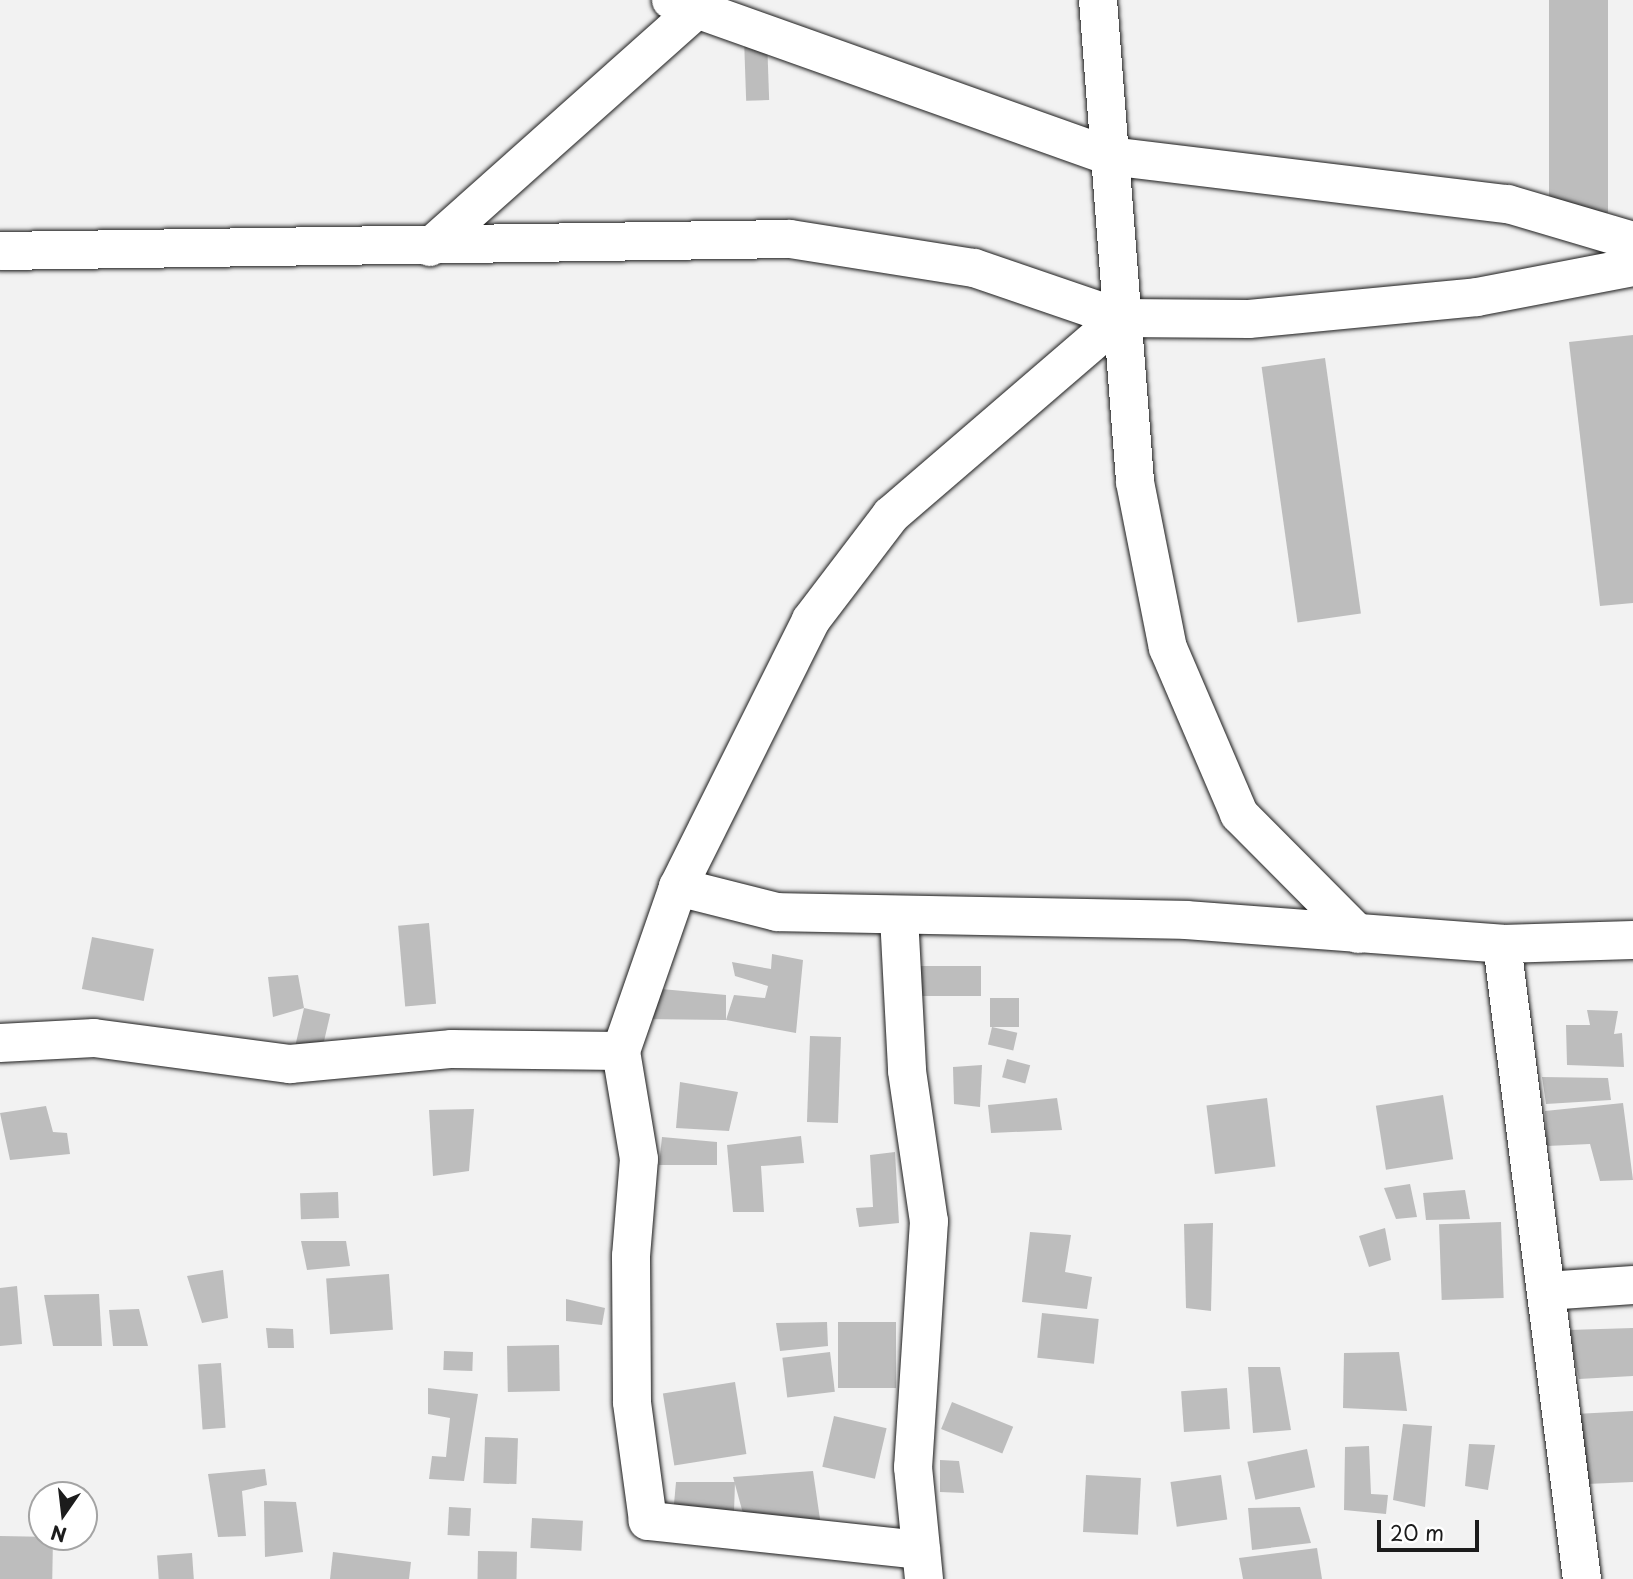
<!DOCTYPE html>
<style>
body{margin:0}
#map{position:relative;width:1633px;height:1579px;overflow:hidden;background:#f2f2f2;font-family:"Playpen Sans",sans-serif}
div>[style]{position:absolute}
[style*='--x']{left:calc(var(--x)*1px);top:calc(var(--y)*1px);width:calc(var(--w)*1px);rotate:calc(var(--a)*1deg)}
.building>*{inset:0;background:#bdbdbd;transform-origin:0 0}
.roads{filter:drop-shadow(0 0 2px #1c1c1c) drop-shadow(0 0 2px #1c1c1c)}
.minor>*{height:38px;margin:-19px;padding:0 19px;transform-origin:19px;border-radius:19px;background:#fff}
span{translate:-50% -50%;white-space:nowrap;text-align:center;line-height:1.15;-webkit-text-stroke:7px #fff;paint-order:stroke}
.north{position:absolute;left:28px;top:1481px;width:70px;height:70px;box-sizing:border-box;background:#fff;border:2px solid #a4a4a4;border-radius:50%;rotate:194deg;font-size:19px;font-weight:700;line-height:28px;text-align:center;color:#1c1c1c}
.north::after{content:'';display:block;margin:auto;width:24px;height:32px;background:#1c1c1c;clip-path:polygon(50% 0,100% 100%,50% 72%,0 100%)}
.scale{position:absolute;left:1377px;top:1520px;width:102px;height:32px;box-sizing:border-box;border:4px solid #1c1c1c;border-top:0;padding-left:9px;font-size:21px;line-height:24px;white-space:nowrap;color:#1c1c1c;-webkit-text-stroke:5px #fff;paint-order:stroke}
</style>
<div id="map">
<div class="building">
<div style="left:1549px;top:0;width:59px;height:213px"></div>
<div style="left:767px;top:38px;width:62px;height:23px;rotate:88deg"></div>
<div style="clip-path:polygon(1633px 335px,1633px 603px,1600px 606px,1569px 342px)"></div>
<div style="left:1325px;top:358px;width:258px;height:64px;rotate:82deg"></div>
<div style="left:429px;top:923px;width:81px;height:31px;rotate:85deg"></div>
<div style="left:92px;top:937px;width:63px;height:53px;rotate:11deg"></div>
<div style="clip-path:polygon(772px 954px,803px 960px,796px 1033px,726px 1020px,734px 995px,765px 998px,768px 986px,735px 976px,732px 962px,771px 969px)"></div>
<div style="left:981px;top:966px;width:30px;height:78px;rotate:90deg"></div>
<div style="clip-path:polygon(298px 975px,304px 1008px,273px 1017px,268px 977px)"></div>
<div style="clip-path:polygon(640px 987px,726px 995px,726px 1020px,641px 1019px)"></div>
<div style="left:990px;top:998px;width:29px;height:29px"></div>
<div style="left:304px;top:1008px;width:27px;height:48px;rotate:13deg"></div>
<div style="clip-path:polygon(1587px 1010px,1618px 1011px,1614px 1034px,1622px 1033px,1624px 1067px,1567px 1065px,1566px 1025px,1590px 1025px)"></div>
<div style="left:992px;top:1027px;width:26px;height:18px;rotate:13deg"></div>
<div style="left:810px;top:1036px;width:31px;height:86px;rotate:2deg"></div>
<div style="left:1007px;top:1059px;width:24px;height:19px;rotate:15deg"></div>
<div style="clip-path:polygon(982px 1065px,980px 1107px,954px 1104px,953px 1067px)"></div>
<div style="clip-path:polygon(1542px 1077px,1608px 1078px,1611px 1100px,1546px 1104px)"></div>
<div style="clip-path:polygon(680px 1082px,738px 1092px,729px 1131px,676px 1128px)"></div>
<div style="left:1443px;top:1095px;width:65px;height:68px;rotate:81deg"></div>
<div style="clip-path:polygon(1057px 1098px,1062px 1130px,991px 1133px,988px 1105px)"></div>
<div style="left:1267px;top:1098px;width:69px;height:61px;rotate:83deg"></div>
<div style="clip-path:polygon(1623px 1103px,1633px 1180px,1600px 1181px,1590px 1144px,1547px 1146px,1545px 1111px)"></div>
<div style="clip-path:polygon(46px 1106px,53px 1132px,67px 1133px,70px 1154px,10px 1160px,0 1113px)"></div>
<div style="clip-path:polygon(474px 1109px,469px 1171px,433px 1176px,429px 1110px)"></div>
<div style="clip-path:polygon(801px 1136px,804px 1163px,761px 1166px,764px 1212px,733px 1212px,727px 1145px)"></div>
<div style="clip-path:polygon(662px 1137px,717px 1142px,717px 1165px,659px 1165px)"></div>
<div style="clip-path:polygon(895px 1152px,899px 1223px,859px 1227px,856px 1208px,873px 1207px,870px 1155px)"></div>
<div style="clip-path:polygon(1410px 1184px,1417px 1217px,1396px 1219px,1384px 1188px)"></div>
<div style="clip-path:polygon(1465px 1190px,1470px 1219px,1426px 1220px,1423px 1193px)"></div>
<div style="left:338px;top:1192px;width:26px;height:38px;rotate:88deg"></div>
<div style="left:1501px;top:1222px;width:76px;height:62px;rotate:88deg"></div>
<div style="clip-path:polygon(1213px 1223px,1211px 1311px,1186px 1308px,1184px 1224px)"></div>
<div style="clip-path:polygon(1385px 1228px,1391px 1260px,1369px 1267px,1359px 1236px)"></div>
<div style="clip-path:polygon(1030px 1232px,1071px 1235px,1065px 1272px,1092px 1277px,1087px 1309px,1022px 1302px)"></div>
<div style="clip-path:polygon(301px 1241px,346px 1241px,350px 1266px,307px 1270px)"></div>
<div style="clip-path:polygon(223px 1270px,228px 1318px,202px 1323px,187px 1276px)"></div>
<div style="left:389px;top:1274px;width:56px;height:63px;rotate:86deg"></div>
<div style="clip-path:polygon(17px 1286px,22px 1344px,0 1346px,0 1288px)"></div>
<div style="clip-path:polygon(99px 1294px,102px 1346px,53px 1346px,44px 1295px)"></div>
<div style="clip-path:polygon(566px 1299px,605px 1308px,602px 1325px,566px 1321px)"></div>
<div style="clip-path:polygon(139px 1309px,148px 1346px,113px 1346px,109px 1310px)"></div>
<div style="left:1042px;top:1313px;width:57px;height:45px;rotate:6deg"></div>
<div style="clip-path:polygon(827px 1322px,828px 1346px,780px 1351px,776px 1323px)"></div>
<div style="left:838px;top:1322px;width:58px;height:66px"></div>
<div style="clip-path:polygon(266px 1328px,293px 1329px,294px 1348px,268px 1348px)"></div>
<div style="clip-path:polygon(1633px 1328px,1633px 1376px,1579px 1379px,1568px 1330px)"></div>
<div style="left:559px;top:1345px;width:46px;height:52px;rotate:89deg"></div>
<div style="left:444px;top:1351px;width:29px;height:19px;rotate:2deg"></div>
<div style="left:830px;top:1352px;width:40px;height:48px;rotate:83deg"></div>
<div style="clip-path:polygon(1399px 1352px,1407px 1411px,1343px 1408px,1344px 1353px)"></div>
<div style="left:221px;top:1363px;width:65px;height:23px;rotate:86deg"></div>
<div style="clip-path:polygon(1248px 1367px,1280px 1367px,1291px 1430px,1253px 1433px)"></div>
<div style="left:735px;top:1382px;width:73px;height:73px;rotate:81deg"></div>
<div style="clip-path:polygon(428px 1388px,478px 1394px,464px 1481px,429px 1479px,432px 1456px,446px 1457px,450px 1418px,428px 1414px)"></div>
<div style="left:1227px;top:1388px;width:41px;height:46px;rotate:86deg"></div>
<div style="left:952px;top:1402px;width:66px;height:29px;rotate:22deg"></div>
<div style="clip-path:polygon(1633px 1411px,1633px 1482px,1587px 1484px,1575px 1414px)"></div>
<div style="left:834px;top:1416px;width:54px;height:52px;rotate:13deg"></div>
<div style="clip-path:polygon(1403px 1424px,1432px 1426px,1425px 1507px,1393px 1500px)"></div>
<div style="left:485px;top:1437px;width:33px;height:46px;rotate:2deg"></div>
<div style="clip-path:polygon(1469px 1444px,1495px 1445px,1488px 1490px,1465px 1486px)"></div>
<div style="clip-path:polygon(1369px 1446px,1371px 1494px,1388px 1495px,1386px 1514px,1344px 1510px,1345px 1447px)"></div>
<div style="left:1307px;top:1449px;width:39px;height:61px;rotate:78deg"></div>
<div style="clip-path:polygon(940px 1460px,959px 1461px,964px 1493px,940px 1492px)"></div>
<div style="clip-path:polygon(265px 1469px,267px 1485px,242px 1491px,246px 1536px,218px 1537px,208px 1474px)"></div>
<div style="clip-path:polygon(813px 1471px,821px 1526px,747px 1528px,733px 1477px)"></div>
<div style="left:1086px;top:1475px;width:55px;height:57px;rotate:3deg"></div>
<div style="left:1221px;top:1475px;width:45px;height:51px;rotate:82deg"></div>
<div style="clip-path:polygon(676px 1482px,735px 1482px,733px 1543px,671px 1537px)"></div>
<div style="clip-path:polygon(264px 1501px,296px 1502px,303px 1552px,265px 1557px)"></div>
<div style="left:449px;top:1507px;width:22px;height:28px;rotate:3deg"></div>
<div style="clip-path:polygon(1300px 1507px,1311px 1543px,1252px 1550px,1248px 1508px)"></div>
<div style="left:532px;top:1518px;width:51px;height:30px;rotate:3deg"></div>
<div style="left:0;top:1536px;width:53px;height:43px;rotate:1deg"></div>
<div style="clip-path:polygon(1317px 1548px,1322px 1579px,1243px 1579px,1239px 1558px)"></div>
<div style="left:478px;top:1551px;width:39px;height:28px;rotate:1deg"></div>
<div style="clip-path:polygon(333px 1552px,411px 1562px,409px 1579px,330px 1579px)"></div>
<div style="left:192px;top:1553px;width:26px;height:35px;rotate:86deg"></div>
</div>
<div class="roads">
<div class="minor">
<div style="--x:671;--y:0;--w:465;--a:19.6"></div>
<div style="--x:1109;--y:156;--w:402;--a:6.9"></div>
<div style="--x:1508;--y:204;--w:130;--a:16.5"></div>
<div style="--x:1098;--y:0;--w:483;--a:85.6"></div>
<div style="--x:1135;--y:482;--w:169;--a:78.8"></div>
<div style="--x:1168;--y:648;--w:181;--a:66.8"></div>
<div style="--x:1239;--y:814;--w:169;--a:45.2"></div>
<div style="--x:430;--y:247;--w:371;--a:-41.7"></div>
<div style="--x:0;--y:251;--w:790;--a:-0.87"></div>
<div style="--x:790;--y:239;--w:186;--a:9"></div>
<div style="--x:974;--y:268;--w:154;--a:18.9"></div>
<div style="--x:678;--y:887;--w:102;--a:14.2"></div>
<div style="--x:777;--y:912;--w:409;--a:1.1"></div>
<div style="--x:1186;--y:920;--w:317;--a:4.3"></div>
<div style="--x:1502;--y:944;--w:131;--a:-1.7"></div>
<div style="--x:899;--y:916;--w:155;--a:87"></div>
<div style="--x:907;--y:1071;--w:152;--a:81.7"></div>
<div style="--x:929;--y:1221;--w:247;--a:93.7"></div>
<div style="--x:913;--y:1467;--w:113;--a:84.4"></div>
<div style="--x:1502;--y:944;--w:640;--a:82.82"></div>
<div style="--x:0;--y:1043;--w:94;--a:-3"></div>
<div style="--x:94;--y:1038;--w:198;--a:7.6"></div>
<div style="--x:290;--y:1064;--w:163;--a:-5.3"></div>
<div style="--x:452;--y:1049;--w:169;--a:0.7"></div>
<div style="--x:1547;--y:1291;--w:86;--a:-4"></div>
<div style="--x:921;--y:1550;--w:275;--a:-173.9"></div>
<div style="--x:648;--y:1521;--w:120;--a:-97.7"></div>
<div style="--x:632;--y:1402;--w:146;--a:-90.4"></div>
<div style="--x:631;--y:1256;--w:97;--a:-85.3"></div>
<div style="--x:639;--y:1159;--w:109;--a:-99.5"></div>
<div style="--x:621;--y:1051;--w:174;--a:-70.8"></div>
<div style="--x:678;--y:887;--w:298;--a:-63.5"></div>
<div style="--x:811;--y:620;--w:132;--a:-52.7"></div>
<div style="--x:891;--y:515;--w:302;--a:-40.7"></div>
<div style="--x:1120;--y:318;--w:129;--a:0.4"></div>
<div style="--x:1249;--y:319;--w:229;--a:-5.5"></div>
<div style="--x:1477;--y:297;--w:159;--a:-10.9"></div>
</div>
</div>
<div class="north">N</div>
<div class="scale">20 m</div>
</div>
